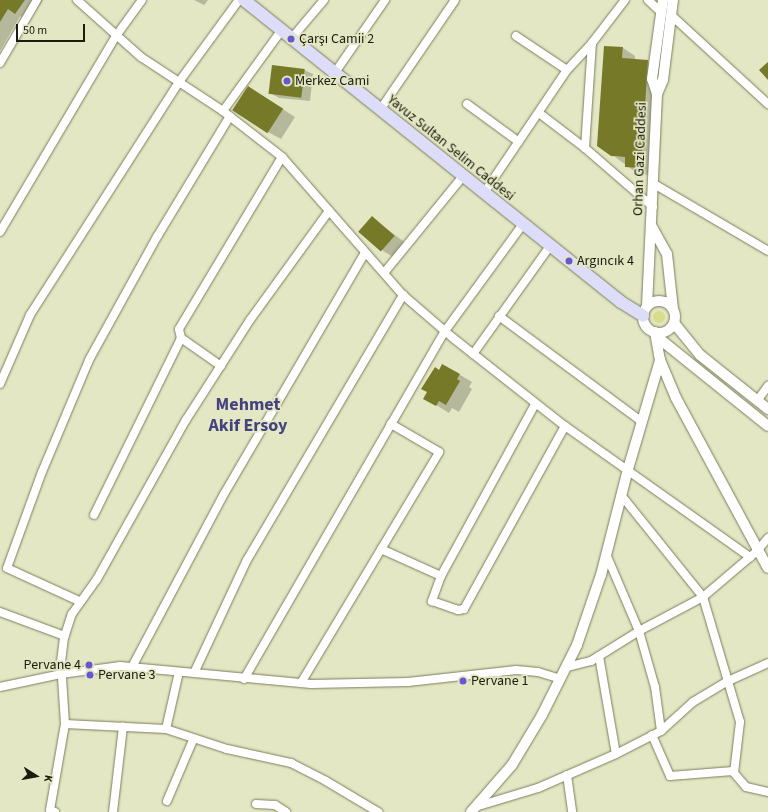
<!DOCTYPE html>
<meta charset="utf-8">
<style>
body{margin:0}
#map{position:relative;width:768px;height:812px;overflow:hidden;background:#e4e7c3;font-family:"Source Sans 3",sans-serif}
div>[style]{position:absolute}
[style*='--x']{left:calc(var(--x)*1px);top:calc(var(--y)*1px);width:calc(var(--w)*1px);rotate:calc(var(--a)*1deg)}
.green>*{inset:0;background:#d8dd8b}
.round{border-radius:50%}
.shadow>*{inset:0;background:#0003}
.building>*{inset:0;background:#767928;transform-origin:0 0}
.roads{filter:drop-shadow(0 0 1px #7b7d5c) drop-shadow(0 0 1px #7b7d5c)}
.minor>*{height:8px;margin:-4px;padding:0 4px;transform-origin:4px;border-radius:4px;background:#fff}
.tertiary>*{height:10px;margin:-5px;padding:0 5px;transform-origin:5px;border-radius:5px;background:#fff}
.tertiary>.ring{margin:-5px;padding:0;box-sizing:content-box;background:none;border:10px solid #fff;border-radius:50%}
.secondary>*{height:12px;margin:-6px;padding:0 6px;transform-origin:6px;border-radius:6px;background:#dddcf9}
.dots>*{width:11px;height:11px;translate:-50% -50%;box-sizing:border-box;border:2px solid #e4e7c3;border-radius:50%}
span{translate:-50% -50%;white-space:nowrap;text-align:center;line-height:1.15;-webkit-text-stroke:3.5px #e4e7c3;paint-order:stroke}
.poi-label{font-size:14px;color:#1b1c0f}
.left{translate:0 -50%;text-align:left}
.right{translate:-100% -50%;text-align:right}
.street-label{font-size:14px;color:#1b1c0f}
.district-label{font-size:18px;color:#45427f;font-weight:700}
.north{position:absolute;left:16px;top:756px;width:40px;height:40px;-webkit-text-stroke:3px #e4e7c3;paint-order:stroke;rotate:101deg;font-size:11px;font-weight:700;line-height:16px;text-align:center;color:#1b1c0f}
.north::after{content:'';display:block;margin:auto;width:14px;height:18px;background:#1b1c0f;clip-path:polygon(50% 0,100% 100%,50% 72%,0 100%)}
.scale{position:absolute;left:16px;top:24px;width:69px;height:18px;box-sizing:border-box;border:2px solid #1b1c0f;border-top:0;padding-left:5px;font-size:12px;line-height:14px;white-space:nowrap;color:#1b1c0f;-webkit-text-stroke:3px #e4e7c3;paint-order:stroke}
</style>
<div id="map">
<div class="green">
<div class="round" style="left:653px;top:311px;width:12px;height:12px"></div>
</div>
<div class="shadow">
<div style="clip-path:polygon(0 0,43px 0,28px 21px,20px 16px,0 51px)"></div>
<div style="clip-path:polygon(194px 0,208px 0,204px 5px)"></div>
<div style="clip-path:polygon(623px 48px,635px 56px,635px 60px,648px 61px,660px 69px,653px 175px,638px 174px,615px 157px,631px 156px,611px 155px)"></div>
<div style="clip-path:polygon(304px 70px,313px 74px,310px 101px,279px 98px,270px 93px)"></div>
<div style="clip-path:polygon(261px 95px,295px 117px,281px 139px,268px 132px)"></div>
<div style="clip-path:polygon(372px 218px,407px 244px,395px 258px,383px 251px)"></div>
<div style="clip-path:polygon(443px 365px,472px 382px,469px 387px,472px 389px,459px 412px,452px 408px,449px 413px,425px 398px)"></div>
</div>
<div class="building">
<div style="clip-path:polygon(0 0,25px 0,15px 14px,8px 9px,0 22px)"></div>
<div style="clip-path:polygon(604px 46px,623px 47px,622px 58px,648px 60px,641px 168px,625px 167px,625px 157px,611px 156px,597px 146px)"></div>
<div style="clip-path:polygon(768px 62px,768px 80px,759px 70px)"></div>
<div style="left:272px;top:65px;width:33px;height:29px;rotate:7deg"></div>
<div style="left:248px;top:86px;width:42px;height:29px;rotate:33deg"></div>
<div style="left:372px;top:216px;width:30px;height:21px;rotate:41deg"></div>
<div style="clip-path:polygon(442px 364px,460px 374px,457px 379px,460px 381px,446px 405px,439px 401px,436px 406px,423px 399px,427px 392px,421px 389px,435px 367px,439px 370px)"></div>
</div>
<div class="roads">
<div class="minor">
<div style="--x:77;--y:0;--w:86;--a:41.7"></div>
<div style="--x:141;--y:57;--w:98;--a:33.4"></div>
<div style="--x:223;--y:111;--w:75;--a:37.9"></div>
<div style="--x:282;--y:157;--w:184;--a:48.8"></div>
<div style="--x:403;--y:295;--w:66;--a:40.7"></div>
<div style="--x:453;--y:338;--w:142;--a:38.2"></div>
<div style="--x:565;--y:426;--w:227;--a:35.3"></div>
<div style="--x:648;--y:0;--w:18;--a:43"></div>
<div style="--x:671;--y:15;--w:132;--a:42.5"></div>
<div style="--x:516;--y:36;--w:61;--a:33.7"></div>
<div style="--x:291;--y:39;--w:51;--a:-49.8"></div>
<div style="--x:0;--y:63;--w:73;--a:-59.6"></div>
<div style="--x:334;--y:74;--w:90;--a:-55.4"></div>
<div style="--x:467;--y:104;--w:64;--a:36.2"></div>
<div style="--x:380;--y:110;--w:133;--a:-55.7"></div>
<div style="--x:223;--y:111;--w:99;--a:-54.1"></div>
<div style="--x:539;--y:113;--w:58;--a:37.3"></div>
<div style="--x:585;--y:148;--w:90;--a:40.9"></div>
<div style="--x:585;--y:148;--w:105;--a:-86.2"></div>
<div style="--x:654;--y:184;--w:132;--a:30.4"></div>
<div style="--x:484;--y:193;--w:148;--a:-56"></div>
<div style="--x:567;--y:70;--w:37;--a:-47"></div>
<div style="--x:592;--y:43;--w:54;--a:-52.5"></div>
<div style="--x:0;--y:232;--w:228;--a:-59.4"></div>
<div style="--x:116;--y:36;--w:44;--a:-54.2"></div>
<div style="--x:384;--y:273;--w:125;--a:-50.8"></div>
<div style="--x:499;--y:316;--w:178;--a:36.5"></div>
<div style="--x:473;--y:354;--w:133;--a:-54.5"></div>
<div style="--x:221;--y:366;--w:49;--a:-145"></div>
<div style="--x:181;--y:338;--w:9;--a:-103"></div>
<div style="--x:179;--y:329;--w:200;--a:-59.1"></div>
<div style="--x:0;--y:384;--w:75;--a:-66.5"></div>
<div style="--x:30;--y:315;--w:277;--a:-57.4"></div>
<div style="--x:179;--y:82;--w:102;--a:-53.8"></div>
<div style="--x:757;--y:401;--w:19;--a:-54"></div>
<div style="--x:621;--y:495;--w:131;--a:51.2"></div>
<div style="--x:703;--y:597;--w:130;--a:73.5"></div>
<div style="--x:740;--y:722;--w:51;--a:96.7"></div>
<div style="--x:734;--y:773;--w:18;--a:49"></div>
<div style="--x:746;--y:787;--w:23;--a:13"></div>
<div style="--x:94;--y:515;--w:197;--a:-63.8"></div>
<div style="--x:381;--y:549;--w:66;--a:24.2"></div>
<div style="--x:441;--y:576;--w:196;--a:-61.3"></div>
<div style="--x:606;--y:554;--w:84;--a:66.8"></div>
<div style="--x:639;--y:631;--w:58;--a:74.1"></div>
<div style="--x:655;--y:687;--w:44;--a:82.2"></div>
<div style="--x:441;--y:576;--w:27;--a:110"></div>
<div style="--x:432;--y:601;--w:28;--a:19"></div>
<div style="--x:458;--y:610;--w:6;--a:-9"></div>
<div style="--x:464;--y:609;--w:209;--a:-61.1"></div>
<div style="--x:79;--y:601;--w:79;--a:-155.4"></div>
<div style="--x:7;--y:568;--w:102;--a:-70"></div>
<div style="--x:42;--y:472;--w:121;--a:-67.2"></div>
<div style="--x:89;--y:360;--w:141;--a:-61.1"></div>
<div style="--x:157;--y:237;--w:141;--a:-58.9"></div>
<div style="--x:0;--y:612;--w:69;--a:20.3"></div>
<div style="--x:599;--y:656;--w:99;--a:80.2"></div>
<div style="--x:132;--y:667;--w:196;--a:-62"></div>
<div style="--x:224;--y:494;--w:279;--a:-59.7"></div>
<div style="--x:567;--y:667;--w:25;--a:-14"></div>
<div style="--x:591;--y:661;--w:57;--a:-32"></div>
<div style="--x:639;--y:631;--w:72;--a:-28"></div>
<div style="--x:703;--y:597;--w:71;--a:-40.4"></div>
<div style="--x:757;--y:551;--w:17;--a:-50"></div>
<div style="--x:194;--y:673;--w:125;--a:-64.9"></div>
<div style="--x:247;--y:560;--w:308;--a:-59.5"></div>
<div style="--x:244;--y:679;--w:402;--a:-60"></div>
<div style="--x:445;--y:331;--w:132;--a:-53.9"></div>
<div style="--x:301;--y:683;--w:269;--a:-59.1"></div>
<div style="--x:439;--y:452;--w:56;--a:-149.7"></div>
<div style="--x:0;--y:687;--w:62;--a:-12"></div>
<div style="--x:61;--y:674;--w:60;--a:-7.7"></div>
<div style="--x:120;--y:666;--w:192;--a:5.4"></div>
<div style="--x:311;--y:684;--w:97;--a:-1.2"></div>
<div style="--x:408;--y:682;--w:109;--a:-6.3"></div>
<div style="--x:516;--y:670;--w:22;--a:5"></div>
<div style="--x:538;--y:672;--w:24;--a:17"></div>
<div style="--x:65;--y:724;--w:101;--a:2.8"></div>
<div style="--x:166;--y:729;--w:64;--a:18.2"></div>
<div style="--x:227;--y:749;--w:66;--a:12.3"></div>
<div style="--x:291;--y:763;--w:39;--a:27"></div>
<div style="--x:326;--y:781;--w:61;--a:30.8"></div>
<div style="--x:166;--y:729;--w:58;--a:-77.2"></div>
<div style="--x:652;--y:735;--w:45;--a:66.3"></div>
<div style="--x:670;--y:776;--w:63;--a:-4.5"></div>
<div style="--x:567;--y:775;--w:37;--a:82"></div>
<div style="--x:167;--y:801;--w:66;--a:-66.9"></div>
<div style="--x:256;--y:804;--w:19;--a:3"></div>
<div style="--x:275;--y:805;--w:13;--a:32"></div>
<div style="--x:475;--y:807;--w:66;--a:-16.8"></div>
<div style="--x:538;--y:788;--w:85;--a:-23.6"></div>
<div style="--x:616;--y:754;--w:51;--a:-27.1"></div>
<div style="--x:661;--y:731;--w:43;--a:-42.2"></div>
<div style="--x:693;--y:702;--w:39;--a:-31"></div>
<div style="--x:726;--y:682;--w:46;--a:-24.3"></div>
<div style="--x:55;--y:812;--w:5;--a:-158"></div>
<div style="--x:50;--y:810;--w:87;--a:-80.1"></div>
<div style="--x:65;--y:724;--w:62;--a:-93.7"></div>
<div style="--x:61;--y:662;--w:24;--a:-83"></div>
<div style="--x:64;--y:638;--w:25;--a:-72"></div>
<div style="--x:72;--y:614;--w:43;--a:-54.5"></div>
<div style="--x:97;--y:579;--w:182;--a:-60.8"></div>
<div style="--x:186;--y:420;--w:119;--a:-57.4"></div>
<div style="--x:250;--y:320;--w:135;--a:-54.1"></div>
<div style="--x:113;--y:812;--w:86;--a:-83.3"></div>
</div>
<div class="tertiary">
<div style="--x:657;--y:94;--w:15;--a:-67"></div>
<div style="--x:663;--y:80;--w:81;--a:-82.9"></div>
<div style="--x:652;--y:227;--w:31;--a:61"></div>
<div style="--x:667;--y:254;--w:55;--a:83.8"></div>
<div class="ring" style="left:643px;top:301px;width:22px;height:22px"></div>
<div style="--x:647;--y:306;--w:212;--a:-87.3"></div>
<div style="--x:657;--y:94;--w:16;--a:-108"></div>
<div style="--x:652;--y:79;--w:80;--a:-82.1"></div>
<div style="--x:674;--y:323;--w:41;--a:50.9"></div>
<div style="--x:700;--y:355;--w:87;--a:38.5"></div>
<div style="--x:655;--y:332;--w:28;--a:80"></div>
<div style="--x:660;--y:360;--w:41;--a:67.2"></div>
<div style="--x:676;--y:398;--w:193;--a:61.6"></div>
<div style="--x:658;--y:333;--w:8;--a:67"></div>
<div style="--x:661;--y:340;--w:137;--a:38.8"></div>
<div style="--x:471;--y:812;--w:62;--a:-48.9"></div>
<div style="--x:512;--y:765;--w:58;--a:-59"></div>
<div style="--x:542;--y:715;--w:78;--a:-63.4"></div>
<div style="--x:577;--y:645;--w:74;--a:-71.1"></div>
<div style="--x:601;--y:575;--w:109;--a:-75.7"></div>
<div style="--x:628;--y:469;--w:114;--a:-73.6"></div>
</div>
<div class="secondary">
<div style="--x:244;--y:0;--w:483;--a:38.7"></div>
<div style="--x:621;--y:302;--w:26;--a:32"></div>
</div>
</div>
<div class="dots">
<div style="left:291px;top:39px;background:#6558d1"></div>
<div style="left:287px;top:81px;background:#6558d1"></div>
<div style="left:569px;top:261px;background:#6558d1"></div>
<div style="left:89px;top:665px;background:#6558d1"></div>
<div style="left:90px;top:675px;background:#6558d1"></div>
<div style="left:463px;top:681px;background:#6558d1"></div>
</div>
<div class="poi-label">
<span class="left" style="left:299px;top:39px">Çarşı Camii 2</span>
<span class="left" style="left:295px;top:81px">Merkez Cami</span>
<span class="left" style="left:577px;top:261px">Argıncık 4</span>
<span class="right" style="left:81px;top:665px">Pervane 4</span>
<span class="left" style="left:98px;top:675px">Pervane 3</span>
<span class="left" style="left:471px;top:681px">Pervane 1</span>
</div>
<div class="street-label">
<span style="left:451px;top:148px;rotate:39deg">Yavuz Sultan Selim Caddesi</span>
<span style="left:640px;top:159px;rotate:-88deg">Orhan Gazi Caddesi</span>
</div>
<div class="district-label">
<span style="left:248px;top:416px">Mehmet<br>Akif Ersoy</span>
</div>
<div class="north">K</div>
<div class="scale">50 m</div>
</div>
